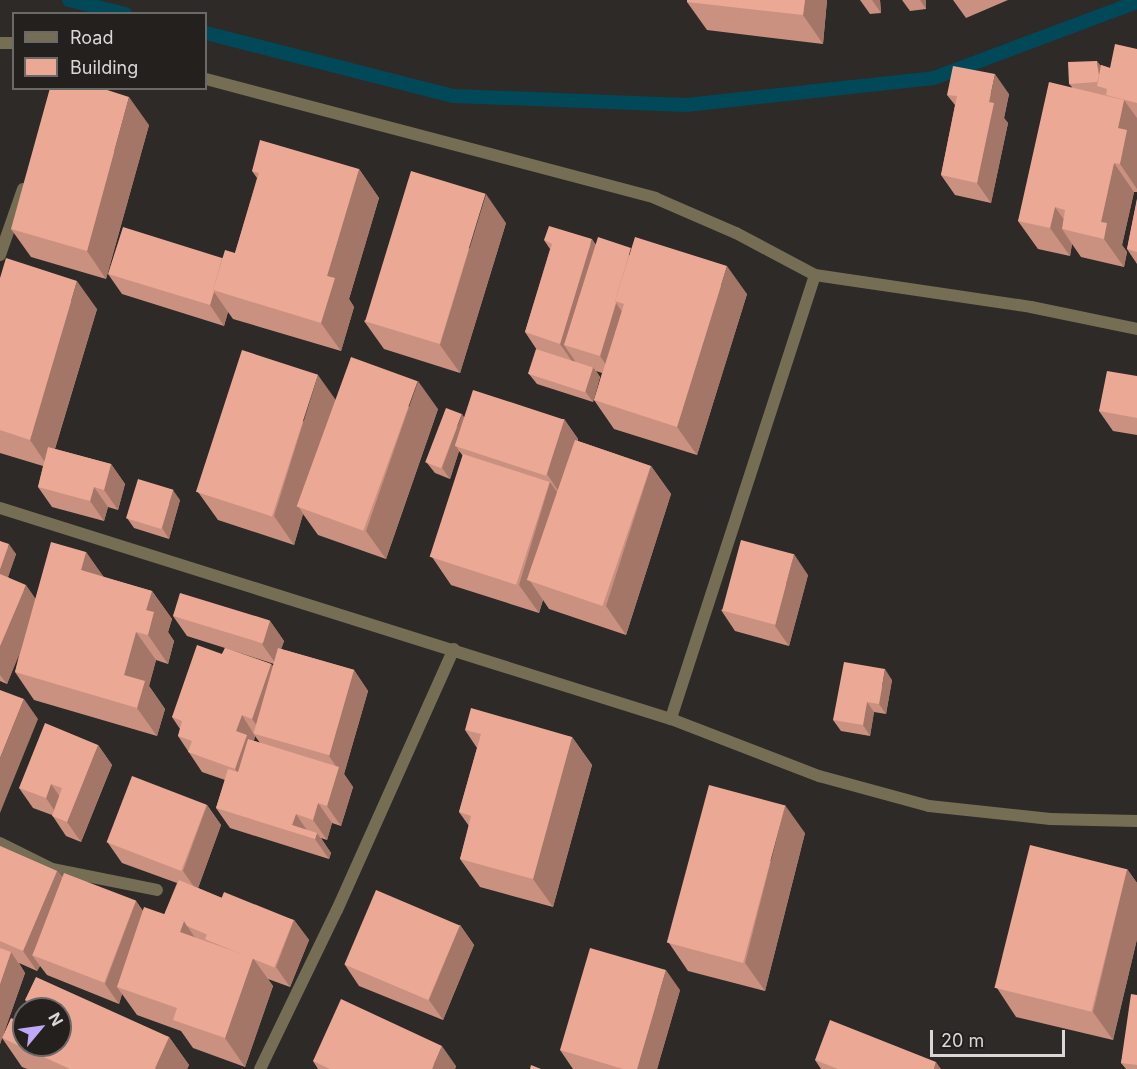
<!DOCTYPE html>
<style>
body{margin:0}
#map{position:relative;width:1137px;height:1069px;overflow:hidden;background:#2d2a27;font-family:Inter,sans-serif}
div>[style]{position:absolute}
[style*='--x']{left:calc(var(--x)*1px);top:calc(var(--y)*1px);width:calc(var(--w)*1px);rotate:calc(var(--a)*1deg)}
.stream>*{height:14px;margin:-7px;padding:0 7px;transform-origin:7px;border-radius:7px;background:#014959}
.street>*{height:12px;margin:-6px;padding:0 6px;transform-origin:6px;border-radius:6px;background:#766d55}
.wall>*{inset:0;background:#ca9080}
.shaded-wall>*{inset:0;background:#a47668}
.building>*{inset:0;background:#eba895;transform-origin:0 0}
span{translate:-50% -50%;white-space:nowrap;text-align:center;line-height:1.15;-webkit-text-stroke:6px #23201e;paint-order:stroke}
.legend{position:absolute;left:12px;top:12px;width:195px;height:78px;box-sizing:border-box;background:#23201e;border:2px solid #6c6a68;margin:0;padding:8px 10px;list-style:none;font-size:18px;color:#dad8d7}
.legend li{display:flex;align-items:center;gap:12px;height:30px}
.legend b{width:30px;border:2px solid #6c6a68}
.north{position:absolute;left:12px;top:997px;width:60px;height:60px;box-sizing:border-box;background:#23201e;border:2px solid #6c6a68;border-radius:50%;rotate:61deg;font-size:16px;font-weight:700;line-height:24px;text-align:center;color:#dad8d7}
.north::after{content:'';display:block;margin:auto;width:21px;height:27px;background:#bda9f5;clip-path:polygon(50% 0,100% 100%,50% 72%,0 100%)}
.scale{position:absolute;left:930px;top:1030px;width:135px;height:27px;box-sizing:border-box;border:3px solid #dad8d7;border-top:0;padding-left:8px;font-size:18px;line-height:21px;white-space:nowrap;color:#dad8d7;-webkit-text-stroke:4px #23201e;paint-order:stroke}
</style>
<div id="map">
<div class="stream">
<div style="--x:69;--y:0;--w:58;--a:14"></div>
<div style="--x:206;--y:33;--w:255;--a:14.3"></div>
<div style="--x:453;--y:96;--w:233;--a:2.2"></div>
<div style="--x:686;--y:105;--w:249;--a:-6.2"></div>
<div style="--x:934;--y:78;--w:217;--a:-20.5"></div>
</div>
<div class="street">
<div style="--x:0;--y:43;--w:14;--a:0"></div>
<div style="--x:206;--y:79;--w:465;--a:14.8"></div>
<div style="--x:655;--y:198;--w:88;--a:23.4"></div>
<div style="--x:736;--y:233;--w:89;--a:28"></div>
<div style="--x:815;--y:275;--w:467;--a:108"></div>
<div style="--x:0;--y:255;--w:70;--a:-70.8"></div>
<div style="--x:815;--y:275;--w:218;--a:8.4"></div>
<div style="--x:1031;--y:307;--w:108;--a:11.7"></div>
<div style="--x:0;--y:508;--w:703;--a:17.46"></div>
<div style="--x:671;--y:719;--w:159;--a:21.1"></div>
<div style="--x:819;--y:776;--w:114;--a:15.3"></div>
<div style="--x:929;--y:806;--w:122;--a:6.1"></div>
<div style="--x:1050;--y:819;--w:87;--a:1.3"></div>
<div style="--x:0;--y:843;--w:58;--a:26.6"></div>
<div style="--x:52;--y:869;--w:107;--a:11.3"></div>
<div style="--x:260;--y:1069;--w:177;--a:-64.2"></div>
<div style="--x:337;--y:910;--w:286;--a:-65.9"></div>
</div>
<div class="wall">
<div style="clip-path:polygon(827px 0,823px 44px,707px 30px,687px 2px)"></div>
<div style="clip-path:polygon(860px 0,880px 0,881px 13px,870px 14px)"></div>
<div style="clip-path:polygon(902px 0,926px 0,926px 9px,910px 11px)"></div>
<div style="clip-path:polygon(953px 0,1008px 0,966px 18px)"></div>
<div style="clip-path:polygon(1137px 49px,1137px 192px,1134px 192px,1122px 245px,1127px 252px,1124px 267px,1081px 257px,1072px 244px,1070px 256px,1038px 249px,1018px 221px,1072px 87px,1069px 84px,1101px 65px,1110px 68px)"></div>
<div style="clip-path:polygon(1009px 94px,1004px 118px,1008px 123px,991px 203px,955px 195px,941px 175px,955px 105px,947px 95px)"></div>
<div style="clip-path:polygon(149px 125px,106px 279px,31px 257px,11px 229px)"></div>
<div style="clip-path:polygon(359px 169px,379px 198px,349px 299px,354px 307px,341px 351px,233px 319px,228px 312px,224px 326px,122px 294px,108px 274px,222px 258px,235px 253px,257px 178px,252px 171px)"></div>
<div style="clip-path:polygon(1137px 199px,1137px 264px,1127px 249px)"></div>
<div style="clip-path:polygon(506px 223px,460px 373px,384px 349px,364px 321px)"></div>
<div style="clip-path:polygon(544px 240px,595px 244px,747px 294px,697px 455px,614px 429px,594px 400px,602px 373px,596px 371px,600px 377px,593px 402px,537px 384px,529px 374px,537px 350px,525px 332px,550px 249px)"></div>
<div style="clip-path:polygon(0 278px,97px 309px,55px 449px,111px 464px,125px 484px,118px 510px,108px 507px,104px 521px,52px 507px,38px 487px,43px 466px,0 453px)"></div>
<div style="clip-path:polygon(1137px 376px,1137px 435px,1113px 431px,1099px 411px)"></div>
<div style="clip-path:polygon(335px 400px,438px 409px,386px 559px,318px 535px,303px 514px,294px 545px,218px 520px,198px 492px)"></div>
<div style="clip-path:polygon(464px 418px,564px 419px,578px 439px,578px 441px,651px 466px,671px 494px,626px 635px,549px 609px,543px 600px,539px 613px,451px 585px,432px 557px,463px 456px,459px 451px,450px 479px,435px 473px,427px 463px)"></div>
<div style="clip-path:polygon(180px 500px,169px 539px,134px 528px,127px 518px)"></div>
<div style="clip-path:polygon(0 541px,16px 554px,8px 577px,35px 599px,86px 552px,103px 577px,152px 591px,172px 619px,168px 632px,174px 641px,168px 664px,156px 660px,149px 686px,165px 709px,157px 736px,34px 700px,15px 672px,20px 651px,7px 684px,0 681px)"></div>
<div style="clip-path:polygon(808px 575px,789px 646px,735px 631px,721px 610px)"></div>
<div style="clip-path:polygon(evenodd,173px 616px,270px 621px,284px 641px,281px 649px,354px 670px,368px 691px,344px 774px,353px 787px,341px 826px,332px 823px,327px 840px,321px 838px,331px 853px,329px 859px,230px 828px,216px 808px,225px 780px,202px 772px,178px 736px,180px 729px,172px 717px,222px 654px,225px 648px,187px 636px,173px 616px,231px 650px,274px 664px,273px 666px,271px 664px,231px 650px,173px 616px,255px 736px,260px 743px,254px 741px,255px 736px)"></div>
<div style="clip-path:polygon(892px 680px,886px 714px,874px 712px,870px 736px,841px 731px,833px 720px)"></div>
<div style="clip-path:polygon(465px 730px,572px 737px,592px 765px,553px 907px,480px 887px,460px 859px,469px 826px,459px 812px,477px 748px)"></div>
<div style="clip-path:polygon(98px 745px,112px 765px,81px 842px,66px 836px,52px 815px,33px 808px,19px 788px)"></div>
<div style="clip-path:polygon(207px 805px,221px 825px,198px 888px,222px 898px,294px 920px,309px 940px,290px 987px,268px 979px,273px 986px,245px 1067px,193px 1048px,181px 1031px,137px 1015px,122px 994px,119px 1004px,47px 975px,40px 966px,37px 971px,19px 963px,25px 973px,0 1044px,0 846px,57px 871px,62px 877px,136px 901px,143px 911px,164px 915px,177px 883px,122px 863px,108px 843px)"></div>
<div style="clip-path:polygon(805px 833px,765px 991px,688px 971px,669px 943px)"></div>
<div style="clip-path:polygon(1127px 869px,1137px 883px,1137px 939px,1113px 1040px,1016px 1017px,997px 988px)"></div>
<div style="clip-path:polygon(460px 925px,474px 945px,443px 1020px,359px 986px,345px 965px)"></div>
<div style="clip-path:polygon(680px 990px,657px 1069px,573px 1069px,560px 1050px)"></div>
<div style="clip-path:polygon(1137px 995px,1137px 1069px,1126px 1069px,1121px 1063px)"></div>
<div style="clip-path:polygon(25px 1000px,169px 1037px,189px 1065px,187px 1069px,27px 1069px,22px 1067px,2px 1038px,24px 1045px,60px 1009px,32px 1009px)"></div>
<div style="clip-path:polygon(815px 1060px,941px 1069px,821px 1069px)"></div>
<div style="clip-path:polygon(313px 1061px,456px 1066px,455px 1069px,318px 1069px)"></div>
</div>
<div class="shaded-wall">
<div style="clip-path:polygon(805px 0,827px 0,823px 44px,803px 15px)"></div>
<div style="clip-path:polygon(872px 0,880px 0,881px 13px)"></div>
<div style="clip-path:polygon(920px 0,926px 0,926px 9px)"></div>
<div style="clip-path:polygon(1097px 61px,1105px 71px,1099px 82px)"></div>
<div style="clip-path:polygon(995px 74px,1009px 94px,1004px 118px,1008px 123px,991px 203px,977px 183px,989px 102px)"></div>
<div style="clip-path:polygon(129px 97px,149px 125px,106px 279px,87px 251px)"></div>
<div style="clip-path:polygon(1124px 100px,1137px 118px,1137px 189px,1120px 164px,1118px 128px)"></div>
<div style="clip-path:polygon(1114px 163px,1134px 192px,1122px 245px,1127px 252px,1124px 267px,1104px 239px,1101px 222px)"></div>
<div style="clip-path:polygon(359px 169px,379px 198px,349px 299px,354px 307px,341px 351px,321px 323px,327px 276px)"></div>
<div style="clip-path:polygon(486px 194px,506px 223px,460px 373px,440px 345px)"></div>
<div style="clip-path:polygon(1055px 207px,1072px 231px,1062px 229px,1072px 244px,1070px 256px,1050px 228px)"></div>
<div style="clip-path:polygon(592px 239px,606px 259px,564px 345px,575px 361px,574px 364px,560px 344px)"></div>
<div style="clip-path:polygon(727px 266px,747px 294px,697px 455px,677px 427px)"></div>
<div style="clip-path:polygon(77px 281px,97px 309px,49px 468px,30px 440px)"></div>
<div style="clip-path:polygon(214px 292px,228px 312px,224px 326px,210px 305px)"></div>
<div style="clip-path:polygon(616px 303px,630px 323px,614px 377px,600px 356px)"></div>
<div style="clip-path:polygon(593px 367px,600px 377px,593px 402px,585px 391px)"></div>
<div style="clip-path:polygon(318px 375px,338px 403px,299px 507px,303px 514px,294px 545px,274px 516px)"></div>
<div style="clip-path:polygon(418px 381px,438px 409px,386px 559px,366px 531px)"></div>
<div style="clip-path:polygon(462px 414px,469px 424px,456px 446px,459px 451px,450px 479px,442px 468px)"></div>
<div style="clip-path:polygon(564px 419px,578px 439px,561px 495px,547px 474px)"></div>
<div style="clip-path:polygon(111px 464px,125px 484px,118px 510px,104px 490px)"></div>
<div style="clip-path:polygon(651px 466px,671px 494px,626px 635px,606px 606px)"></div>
<div style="clip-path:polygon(550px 482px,570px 510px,530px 581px,543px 600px,539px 613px,519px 585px)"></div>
<div style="clip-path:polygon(94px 487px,108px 507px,104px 521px,90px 501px)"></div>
<div style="clip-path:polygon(173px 490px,180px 500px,169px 539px,162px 528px)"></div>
<div style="clip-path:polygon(9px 544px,16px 554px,5px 585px,0 577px,0 569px)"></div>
<div style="clip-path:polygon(86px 552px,106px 580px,81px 570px)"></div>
<div style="clip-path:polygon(794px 554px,808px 575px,789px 646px,775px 626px)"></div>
<div style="clip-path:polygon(26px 585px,40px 605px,7px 684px,0 675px,0 646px)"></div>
<div style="clip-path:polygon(152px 591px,172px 619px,168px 632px,174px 641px,168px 664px,148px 635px,146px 610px)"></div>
<div style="clip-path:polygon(270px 621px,284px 641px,276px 664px,262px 644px)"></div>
<div style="clip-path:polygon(136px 632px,156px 660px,149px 686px,165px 709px,157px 736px,137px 708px,124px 675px)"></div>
<div style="clip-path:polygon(271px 664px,285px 684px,265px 737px,252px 719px)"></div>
<div style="clip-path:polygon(885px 669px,892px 680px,886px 714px,879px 704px)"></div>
<div style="clip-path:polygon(354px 670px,368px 691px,344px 774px,353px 787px,341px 826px,327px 806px,338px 769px,329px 756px)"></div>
<div style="clip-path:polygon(24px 699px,38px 719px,0 813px,0 758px)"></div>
<div style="clip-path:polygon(867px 702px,874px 712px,870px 736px,863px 725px)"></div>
<div style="clip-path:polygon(242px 715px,255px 736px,253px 744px,249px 789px,235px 769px,236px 731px)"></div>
<div style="clip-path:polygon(572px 737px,592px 765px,553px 907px,533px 879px)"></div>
<div style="clip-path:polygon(98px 745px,112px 765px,81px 842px,67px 822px)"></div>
<div style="clip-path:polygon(51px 784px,65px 804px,60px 819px,46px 798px)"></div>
<div style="clip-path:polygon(318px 803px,332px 823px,327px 840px,313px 820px)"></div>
<div style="clip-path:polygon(207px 805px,221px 825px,197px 891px,183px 871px)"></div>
<div style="clip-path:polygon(785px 805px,805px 833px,765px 991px,745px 963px)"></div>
<div style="clip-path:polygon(296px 814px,310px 835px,292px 825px)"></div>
<div style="clip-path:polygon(317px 833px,331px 853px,329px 859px,315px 839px)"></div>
<div style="clip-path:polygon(1127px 869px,1137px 883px,1137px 939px,1113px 1040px,1093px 1012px)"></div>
<div style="clip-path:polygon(57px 871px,71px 891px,32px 955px,40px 966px,37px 971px,23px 951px)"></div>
<div style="clip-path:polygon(136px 901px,150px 921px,117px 987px,122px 994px,119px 1004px,105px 984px)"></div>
<div style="clip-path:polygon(294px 920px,309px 940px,290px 987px,276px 967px)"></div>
<div style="clip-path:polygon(184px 921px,203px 950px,180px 932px)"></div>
<div style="clip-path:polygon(460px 925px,474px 945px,443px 1020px,429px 1000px)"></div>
<div style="clip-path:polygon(11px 952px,25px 973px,0 1044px,0 984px)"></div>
<div style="clip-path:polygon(253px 958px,273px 986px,245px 1067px,225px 1038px)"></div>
<div style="clip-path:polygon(666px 970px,680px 990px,657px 1069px,637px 1069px)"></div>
<div style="clip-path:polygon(169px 1037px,189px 1065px,187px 1069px,155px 1069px,155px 1068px)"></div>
<div style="clip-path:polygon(442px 1046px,456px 1066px,455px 1069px,432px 1069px)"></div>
<div style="clip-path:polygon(936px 1062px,941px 1069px,934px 1069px)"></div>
</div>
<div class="building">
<div style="clip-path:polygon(687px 0,805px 0,803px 15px,687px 2px)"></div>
<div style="clip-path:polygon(1115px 44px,1137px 49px,1137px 103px,1106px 95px,1107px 89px,1097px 86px,1101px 65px,1110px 68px)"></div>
<div style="clip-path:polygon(1097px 61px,1099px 76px,1097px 82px,1069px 84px,1068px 62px)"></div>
<div style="clip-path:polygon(953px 66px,995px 74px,989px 102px,994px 103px,977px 183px,941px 175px,957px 96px,947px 95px)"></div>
<div style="clip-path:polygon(1049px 82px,1124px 100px,1118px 128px,1127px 130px,1120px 164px,1114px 163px,1101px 222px,1107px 223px,1104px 239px,1062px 229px,1065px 210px,1055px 207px,1050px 228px,1018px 221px)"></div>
<div style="clip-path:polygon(50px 88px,101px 88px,129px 97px,87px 251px,11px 229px)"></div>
<div style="clip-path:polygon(260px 140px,359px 169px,327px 276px,335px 278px,321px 323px,213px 290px,225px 250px,235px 253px,259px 173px,252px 171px)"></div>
<div style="left:411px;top:171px;width:78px;height:157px;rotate:17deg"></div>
<div style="clip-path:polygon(1137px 199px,1137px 252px,1127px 249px)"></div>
<div style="clip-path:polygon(549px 226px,592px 239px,560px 344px,525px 332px,552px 244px,544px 240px)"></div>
<div style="clip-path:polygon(123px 227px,222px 258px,213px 290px,214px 291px,210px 305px,108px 274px)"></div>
<div style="clip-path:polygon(598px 237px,631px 248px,615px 301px,616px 303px,600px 356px,564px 345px)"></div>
<div style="clip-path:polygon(635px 237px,727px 266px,677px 427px,594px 400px,624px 304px,615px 301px)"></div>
<div style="clip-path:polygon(6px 258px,77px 281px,30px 440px,0 430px,0 278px)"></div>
<div style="left:536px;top:349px;width:60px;height:26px;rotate:18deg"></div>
<div style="left:242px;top:350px;width:80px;height:149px;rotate:18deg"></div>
<div style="left:351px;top:357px;width:71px;height:159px;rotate:20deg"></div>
<div style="clip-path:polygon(1107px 371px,1137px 376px,1137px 418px,1099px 411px)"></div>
<div style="left:473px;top:390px;width:96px;height:59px;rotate:18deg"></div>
<div style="left:446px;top:408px;width:17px;height:58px;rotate:21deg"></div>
<div style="left:575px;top:440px;width:80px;height:148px;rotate:19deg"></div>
<div style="clip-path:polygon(48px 447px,111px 464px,104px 490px,94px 487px,90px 501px,38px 487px)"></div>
<div style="left:463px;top:454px;width:91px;height:108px;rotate:18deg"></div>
<div style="left:138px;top:479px;width:37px;height:41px;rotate:17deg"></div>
<div style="left:741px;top:540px;width:55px;height:73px;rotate:15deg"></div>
<div style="clip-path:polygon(0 541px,9px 544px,0 569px)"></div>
<div style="clip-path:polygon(51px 542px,86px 552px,81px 570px,152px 591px,146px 610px,154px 612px,148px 635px,136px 632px,124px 675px,145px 681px,137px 708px,15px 672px)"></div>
<div style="clip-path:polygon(0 574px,26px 585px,0 646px)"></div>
<div style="left:180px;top:593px;width:94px;height:24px;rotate:17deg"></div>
<div style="clip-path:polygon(197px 645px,222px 654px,225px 648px,271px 664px,252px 719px,242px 715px,236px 731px,247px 735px,235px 769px,188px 752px,192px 741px,178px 736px,182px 721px,172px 717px)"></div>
<div style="left:278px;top:648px;width:79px;height:89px;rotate:16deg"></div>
<div style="clip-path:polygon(844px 662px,885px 669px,879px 704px,867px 702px,863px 725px,833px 720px)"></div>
<div style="clip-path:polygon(0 690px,24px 699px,0 758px)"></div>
<div style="clip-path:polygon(471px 708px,572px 737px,533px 879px,460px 859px,471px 816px,459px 812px,481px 734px,465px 730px)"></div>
<div style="clip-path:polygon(45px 723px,98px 745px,67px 822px,52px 816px,62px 788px,51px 784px,46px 798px,19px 788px)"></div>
<div style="clip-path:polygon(248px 739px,339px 767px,327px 806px,318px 803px,313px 820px,296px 814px,292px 825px,317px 833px,315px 839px,216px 808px,228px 769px,238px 772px)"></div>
<div style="left:132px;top:776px;width:80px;height:71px;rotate:21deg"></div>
<div style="left:709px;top:785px;width:79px;height:163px;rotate:15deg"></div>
<div style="left:1030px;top:845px;width:100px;height:147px;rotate:14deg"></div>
<div style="clip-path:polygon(0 846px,57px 871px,23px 951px,0 941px)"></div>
<div style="left:64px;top:873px;width:77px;height:88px;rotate:21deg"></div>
<div style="clip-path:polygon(179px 880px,222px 898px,208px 935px,187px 926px,184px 921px,164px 915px)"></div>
<div style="left:376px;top:890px;width:91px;height:81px;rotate:23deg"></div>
<div style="left:224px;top:892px;width:75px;height:51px;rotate:22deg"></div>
<div style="clip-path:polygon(144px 907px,184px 921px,180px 932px,253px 958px,225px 1038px,173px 1020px,177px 1008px,117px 987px)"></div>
<div style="clip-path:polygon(0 948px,11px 952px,0 984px)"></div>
<div style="clip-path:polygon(590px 948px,666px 970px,637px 1069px,623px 1069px,560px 1050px)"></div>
<div style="clip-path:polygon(36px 977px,169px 1037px,155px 1068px,156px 1069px,70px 1069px,2px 1038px,11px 1018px,24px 1024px,24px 1045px,60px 1045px,60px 1009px,43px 1009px,43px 1008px,25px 1000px)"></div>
<div style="clip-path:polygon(1131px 994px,1137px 995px,1137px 1065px,1121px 1063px)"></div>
<div style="clip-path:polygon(341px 999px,442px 1046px,432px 1069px,330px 1069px,313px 1061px)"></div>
<div style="clip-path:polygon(830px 1020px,936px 1062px,934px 1069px,838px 1069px,815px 1060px)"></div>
<div style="clip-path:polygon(531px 1065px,541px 1069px,530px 1069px)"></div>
</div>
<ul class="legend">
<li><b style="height:8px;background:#766d55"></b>Road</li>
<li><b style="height:16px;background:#eba895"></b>Building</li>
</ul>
<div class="north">N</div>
<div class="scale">20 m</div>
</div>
